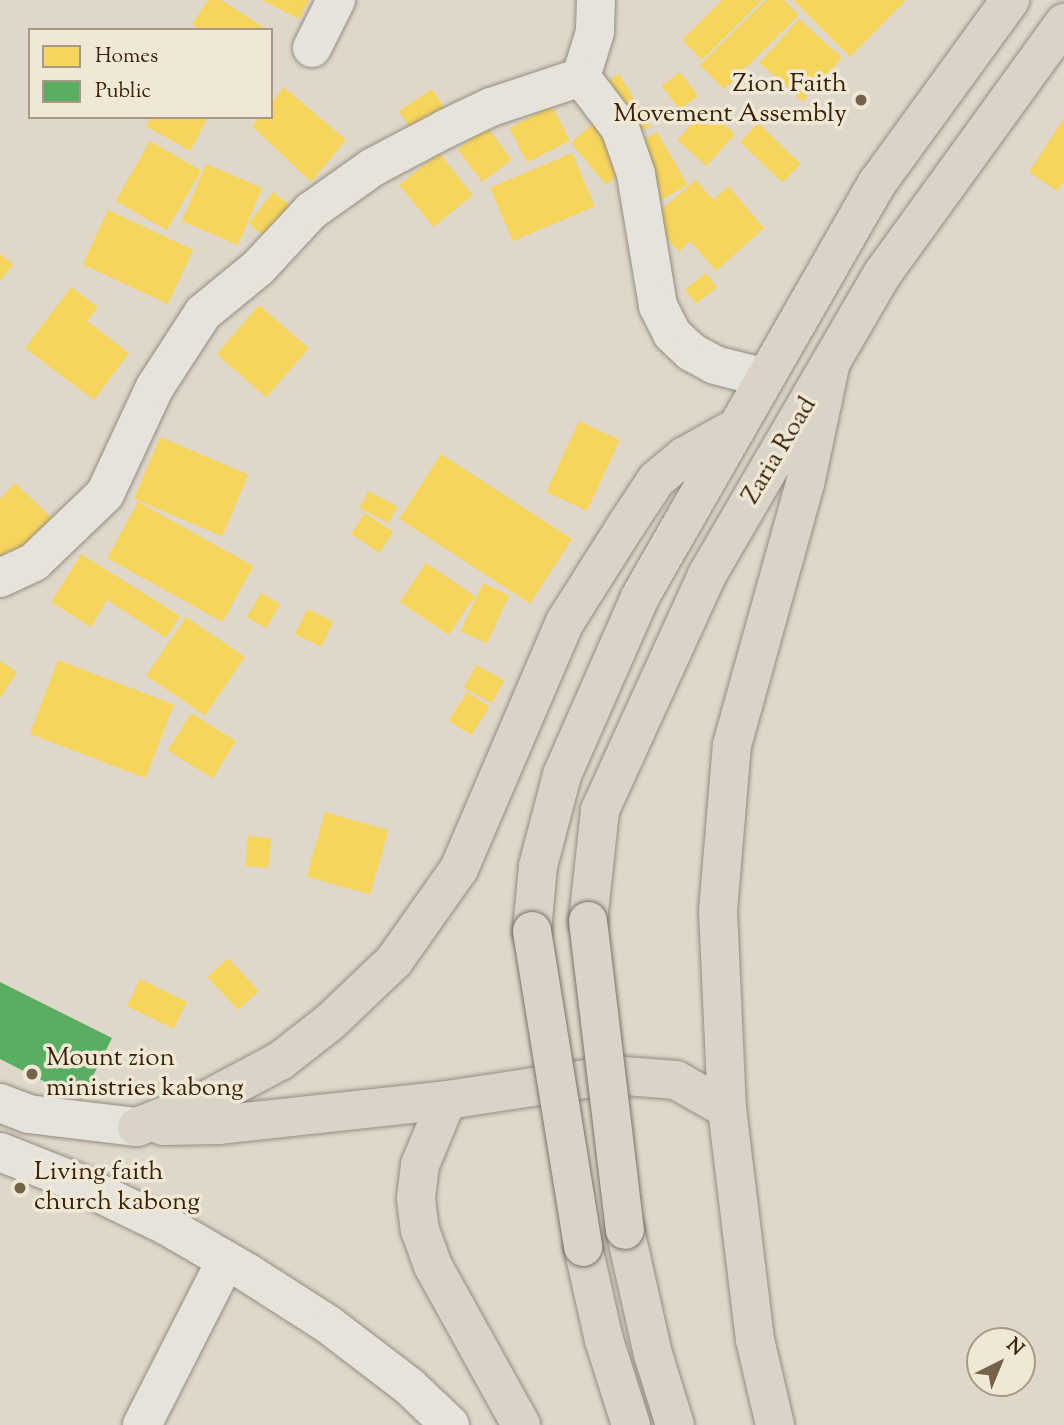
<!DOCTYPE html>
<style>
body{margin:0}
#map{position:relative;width:1064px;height:1425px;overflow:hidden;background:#dfd8ca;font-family:"Sorts Mill Goudy",serif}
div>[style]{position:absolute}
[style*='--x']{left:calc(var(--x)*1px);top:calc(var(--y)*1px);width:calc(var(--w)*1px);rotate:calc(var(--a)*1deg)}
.homes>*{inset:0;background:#f6d55c;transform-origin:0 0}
.public>*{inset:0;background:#5aae61}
.roads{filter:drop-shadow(0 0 2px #948c81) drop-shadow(0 0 2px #948c81)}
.minor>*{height:38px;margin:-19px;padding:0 19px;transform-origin:19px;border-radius:19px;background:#e6e3dc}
.highway>*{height:38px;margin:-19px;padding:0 19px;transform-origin:19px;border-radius:19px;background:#dad3c7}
.bridges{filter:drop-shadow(0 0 2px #7b7368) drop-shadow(0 0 2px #7b7368)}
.highway-bridge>*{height:38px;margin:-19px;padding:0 19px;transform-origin:19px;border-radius:19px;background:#dad3c7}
.dots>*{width:19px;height:19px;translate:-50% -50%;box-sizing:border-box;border:4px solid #efe8d7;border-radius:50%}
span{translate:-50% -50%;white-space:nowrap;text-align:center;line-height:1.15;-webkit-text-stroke:7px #efe8d7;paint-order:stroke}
.poi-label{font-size:26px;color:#3a2207}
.right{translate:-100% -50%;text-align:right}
.left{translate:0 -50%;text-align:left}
.street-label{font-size:26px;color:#3a2207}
.legend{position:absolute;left:28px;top:28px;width:245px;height:91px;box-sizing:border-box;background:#efe8d7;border:2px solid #a79984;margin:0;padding:9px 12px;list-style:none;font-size:21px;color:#3a2207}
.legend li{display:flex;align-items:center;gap:14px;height:35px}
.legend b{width:35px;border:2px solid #a79984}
.north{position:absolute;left:966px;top:1327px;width:70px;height:70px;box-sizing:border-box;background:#efe8d7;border:2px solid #a79984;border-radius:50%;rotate:43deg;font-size:19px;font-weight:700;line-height:28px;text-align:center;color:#3a2207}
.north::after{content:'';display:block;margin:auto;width:24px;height:32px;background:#74624b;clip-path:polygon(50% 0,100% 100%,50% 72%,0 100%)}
</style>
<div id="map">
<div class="homes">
<div style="clip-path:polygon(208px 0,221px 0,268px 30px,201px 30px,192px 24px)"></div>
<div style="clip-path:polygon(262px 0,309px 0,299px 19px)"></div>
<div style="clip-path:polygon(722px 0,762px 0,702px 60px,682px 40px)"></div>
<div style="clip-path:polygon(766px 0,784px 0,799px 15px,724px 89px,700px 65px)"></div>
<div style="clip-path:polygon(793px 0,906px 0,850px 57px)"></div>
<div style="left:799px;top:19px;width:58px;height:59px;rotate:42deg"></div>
<div style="left:680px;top:72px;width:30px;height:23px;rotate:53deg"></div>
<div style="left:619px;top:74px;width:61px;height:21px;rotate:59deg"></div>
<div style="clip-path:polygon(284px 87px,346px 140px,311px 182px,252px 126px,259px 117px,271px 117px,271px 103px)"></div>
<div style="left:432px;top:89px;width:27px;height:40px;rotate:56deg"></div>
<div style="left:552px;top:106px;width:39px;height:48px;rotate:63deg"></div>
<div style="left:706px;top:108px;width:39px;height:43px;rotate:42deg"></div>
<div style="clip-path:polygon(151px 117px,208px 117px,190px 151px,146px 126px)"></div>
<div style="clip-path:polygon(1064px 118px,1064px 181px,1057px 191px,1029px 172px)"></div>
<div style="left:758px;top:123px;width:59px;height:26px;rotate:44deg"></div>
<div style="left:593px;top:124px;width:55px;height:29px;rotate:50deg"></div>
<div style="left:487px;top:127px;width:41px;height:37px;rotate:53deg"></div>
<div style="left:657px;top:132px;width:61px;height:32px;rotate:60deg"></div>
<div style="left:150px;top:141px;width:59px;height:69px;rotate:30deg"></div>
<div style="left:439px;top:153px;width:54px;height:51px;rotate:51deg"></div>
<div style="left:572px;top:153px;width:58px;height:89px;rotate:67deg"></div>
<div style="left:206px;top:164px;width:61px;height:62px;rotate:23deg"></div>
<div style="clip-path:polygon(696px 180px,713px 200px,728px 186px,764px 228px,716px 271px,690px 241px,679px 252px,650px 219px)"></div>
<div style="left:273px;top:192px;width:31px;height:40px;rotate:38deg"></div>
<div style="left:108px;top:210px;width:94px;height:60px;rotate:25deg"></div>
<div style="clip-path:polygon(0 254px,13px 264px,0 281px)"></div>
<div style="left:706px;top:273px;width:18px;height:27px;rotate:52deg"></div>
<div style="clip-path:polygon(71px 287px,98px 307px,87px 321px,129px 353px,94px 400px,25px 348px)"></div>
<div style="left:259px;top:305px;width:66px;height:65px;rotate:41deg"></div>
<div style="left:579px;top:421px;width:45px;height:78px;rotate:25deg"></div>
<div style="left:160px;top:437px;width:96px;height:67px;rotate:23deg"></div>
<div style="left:441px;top:454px;width:156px;height:77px;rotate:33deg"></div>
<div style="clip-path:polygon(15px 483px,53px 519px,9px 564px,0 555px,0 499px)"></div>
<div style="left:368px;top:491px;width:33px;height:19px;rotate:27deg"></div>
<div style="left:138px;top:502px;width:132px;height:64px;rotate:29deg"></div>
<div style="left:365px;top:513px;width:34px;height:25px;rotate:34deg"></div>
<div style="clip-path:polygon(81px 554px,180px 616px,166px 638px,107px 600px,91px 627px,51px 602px)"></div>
<div style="left:426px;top:563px;width:59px;height:47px;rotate:34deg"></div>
<div style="left:483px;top:583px;width:29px;height:53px;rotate:25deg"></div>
<div style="left:261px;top:593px;width:22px;height:28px;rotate:30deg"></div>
<div style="left:307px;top:609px;width:29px;height:28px;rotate:25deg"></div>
<div style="left:186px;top:617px;width:71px;height:71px;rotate:34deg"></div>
<div style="left:58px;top:660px;width:124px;height:79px;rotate:21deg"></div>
<div style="clip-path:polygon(0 661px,17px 672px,0 698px)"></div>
<div style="left:476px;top:665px;width:32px;height:26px;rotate:28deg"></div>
<div style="left:467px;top:692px;width:27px;height:34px;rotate:33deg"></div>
<div style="left:191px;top:713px;width:53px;height:44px;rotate:32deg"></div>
<div style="left:325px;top:812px;width:66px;height:67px;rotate:16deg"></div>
<div style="left:248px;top:836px;width:23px;height:30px;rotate:5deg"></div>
<div style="left:228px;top:958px;width:45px;height:28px;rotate:47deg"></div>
<div style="left:140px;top:979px;width:52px;height:30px;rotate:26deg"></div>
</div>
<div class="public">
<div style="clip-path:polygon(0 982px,112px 1038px,81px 1100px,0 1059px)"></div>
</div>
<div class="roads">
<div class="minor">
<div style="--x:596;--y:0;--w:32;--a:92"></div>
<div style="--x:595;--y:32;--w:47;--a:107.3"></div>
<div style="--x:581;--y:77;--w:64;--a:52.6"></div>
<div style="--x:620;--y:128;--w:49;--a:70.8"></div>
<div style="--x:636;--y:174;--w:134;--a:80.5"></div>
<div style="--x:658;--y:306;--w:31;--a:63"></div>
<div style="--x:672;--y:334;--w:26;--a:43"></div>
<div style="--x:691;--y:352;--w:27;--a:28"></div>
<div style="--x:715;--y:365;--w:49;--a:14.3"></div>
<div style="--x:312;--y:48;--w:54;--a:-63.4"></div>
<div style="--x:0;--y:578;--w:38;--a:-25"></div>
<div style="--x:34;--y:562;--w:98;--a:-43.8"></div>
<div style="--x:105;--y:494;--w:118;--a:-65"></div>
<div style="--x:155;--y:387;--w:88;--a:-57"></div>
<div style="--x:203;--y:313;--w:71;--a:-39.3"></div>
<div style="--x:258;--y:268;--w:78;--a:-47.1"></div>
<div style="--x:311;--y:211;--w:76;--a:-35.4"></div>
<div style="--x:373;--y:167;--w:81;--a:-27.8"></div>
<div style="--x:445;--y:129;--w:51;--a:-25.6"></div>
<div style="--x:491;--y:107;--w:95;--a:-18.4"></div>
<div style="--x:0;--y:1103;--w:30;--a:21"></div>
<div style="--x:28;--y:1114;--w:110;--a:6.8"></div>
<div style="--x:0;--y:1152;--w:82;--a:21.5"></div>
<div style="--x:76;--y:1182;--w:101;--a:25.8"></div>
<div style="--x:167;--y:1226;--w:94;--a:30.1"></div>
<div style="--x:248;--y:1273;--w:96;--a:32.7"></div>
<div style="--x:329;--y:1325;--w:102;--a:37.4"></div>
<div style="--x:410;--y:1387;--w:55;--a:43.5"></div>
<div style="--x:142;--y:1425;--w:185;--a:-63"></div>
</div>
<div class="highway">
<div style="--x:588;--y:921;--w:112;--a:-83.8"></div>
<div style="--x:600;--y:810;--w:258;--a:-65.5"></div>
<div style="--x:707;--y:575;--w:350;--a:-59.8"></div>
<div style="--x:883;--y:273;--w:309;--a:-54.1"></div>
<div style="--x:532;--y:931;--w:65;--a:-84.7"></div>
<div style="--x:538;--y:866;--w:94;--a:-75.2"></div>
<div style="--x:562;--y:775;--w:194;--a:-66.3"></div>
<div style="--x:640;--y:597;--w:478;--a:-60.2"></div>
<div style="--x:878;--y:182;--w:225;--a:-54"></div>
<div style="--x:447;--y:1100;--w:70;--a:112.6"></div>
<div style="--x:420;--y:1165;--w:34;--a:97"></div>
<div style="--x:416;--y:1199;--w:31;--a:83"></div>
<div style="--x:420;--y:1230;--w:38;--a:70"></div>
<div style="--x:433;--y:1266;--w:182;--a:61"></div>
<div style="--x:163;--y:1126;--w:55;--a:-1"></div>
<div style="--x:218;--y:1125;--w:230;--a:-6.2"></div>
<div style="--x:447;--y:1100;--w:167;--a:-8.6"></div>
<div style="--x:612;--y:1075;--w:64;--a:4.5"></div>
<div style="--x:676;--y:1080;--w:59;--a:29.6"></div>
<div style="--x:137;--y:1127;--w:79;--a:-21.7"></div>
<div style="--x:210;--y:1098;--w:79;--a:-27.9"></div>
<div style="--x:280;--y:1061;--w:63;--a:-38"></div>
<div style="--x:330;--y:1022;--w:88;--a:-43.6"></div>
<div style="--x:394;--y:961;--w:113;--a:-54.8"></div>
<div style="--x:459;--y:869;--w:269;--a:-66.8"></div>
<div style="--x:565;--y:622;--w:116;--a:-57.7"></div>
<div style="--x:627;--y:524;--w:53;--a:-56.6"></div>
<div style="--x:656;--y:480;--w:38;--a:-40"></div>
<div style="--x:685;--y:456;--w:51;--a:-29.1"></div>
<div style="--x:625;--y:1230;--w:127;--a:77.3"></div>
<div style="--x:653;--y:1354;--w:74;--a:72.8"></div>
<div style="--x:583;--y:1247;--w:95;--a:77.3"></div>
<div style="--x:604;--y:1340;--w:89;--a:72.4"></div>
<div style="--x:775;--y:1425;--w:87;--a:-103.2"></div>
<div style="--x:755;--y:1340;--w:233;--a:-96.9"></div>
<div style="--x:727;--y:1109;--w:198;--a:-92.6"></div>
<div style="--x:718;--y:911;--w:167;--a:-85.2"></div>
<div style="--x:732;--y:745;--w:271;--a:-74.4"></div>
<div style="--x:805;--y:484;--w:121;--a:-78"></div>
</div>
</div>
<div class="bridges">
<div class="highway-bridge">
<div style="--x:588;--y:921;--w:311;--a:83.2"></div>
<div style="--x:532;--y:931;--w:320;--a:80.8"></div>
</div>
</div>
<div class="dots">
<div style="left:861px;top:100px;background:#74624b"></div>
<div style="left:32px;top:1074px;background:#74624b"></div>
<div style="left:20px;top:1188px;background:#74624b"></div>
</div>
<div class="poi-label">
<span class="right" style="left:847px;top:100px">Zion Faith<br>Movement Assembly</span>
<span class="left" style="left:46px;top:1074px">Mount zion<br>ministries kabong</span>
<span class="left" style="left:34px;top:1188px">Living faith<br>church kabong</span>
</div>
<div class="street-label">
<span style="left:780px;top:451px;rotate:-59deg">Zaria Road</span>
</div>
<ul class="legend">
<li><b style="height:19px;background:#f6d55c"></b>Homes</li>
<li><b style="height:19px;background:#5aae61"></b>Public</li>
</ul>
<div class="north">N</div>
</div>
